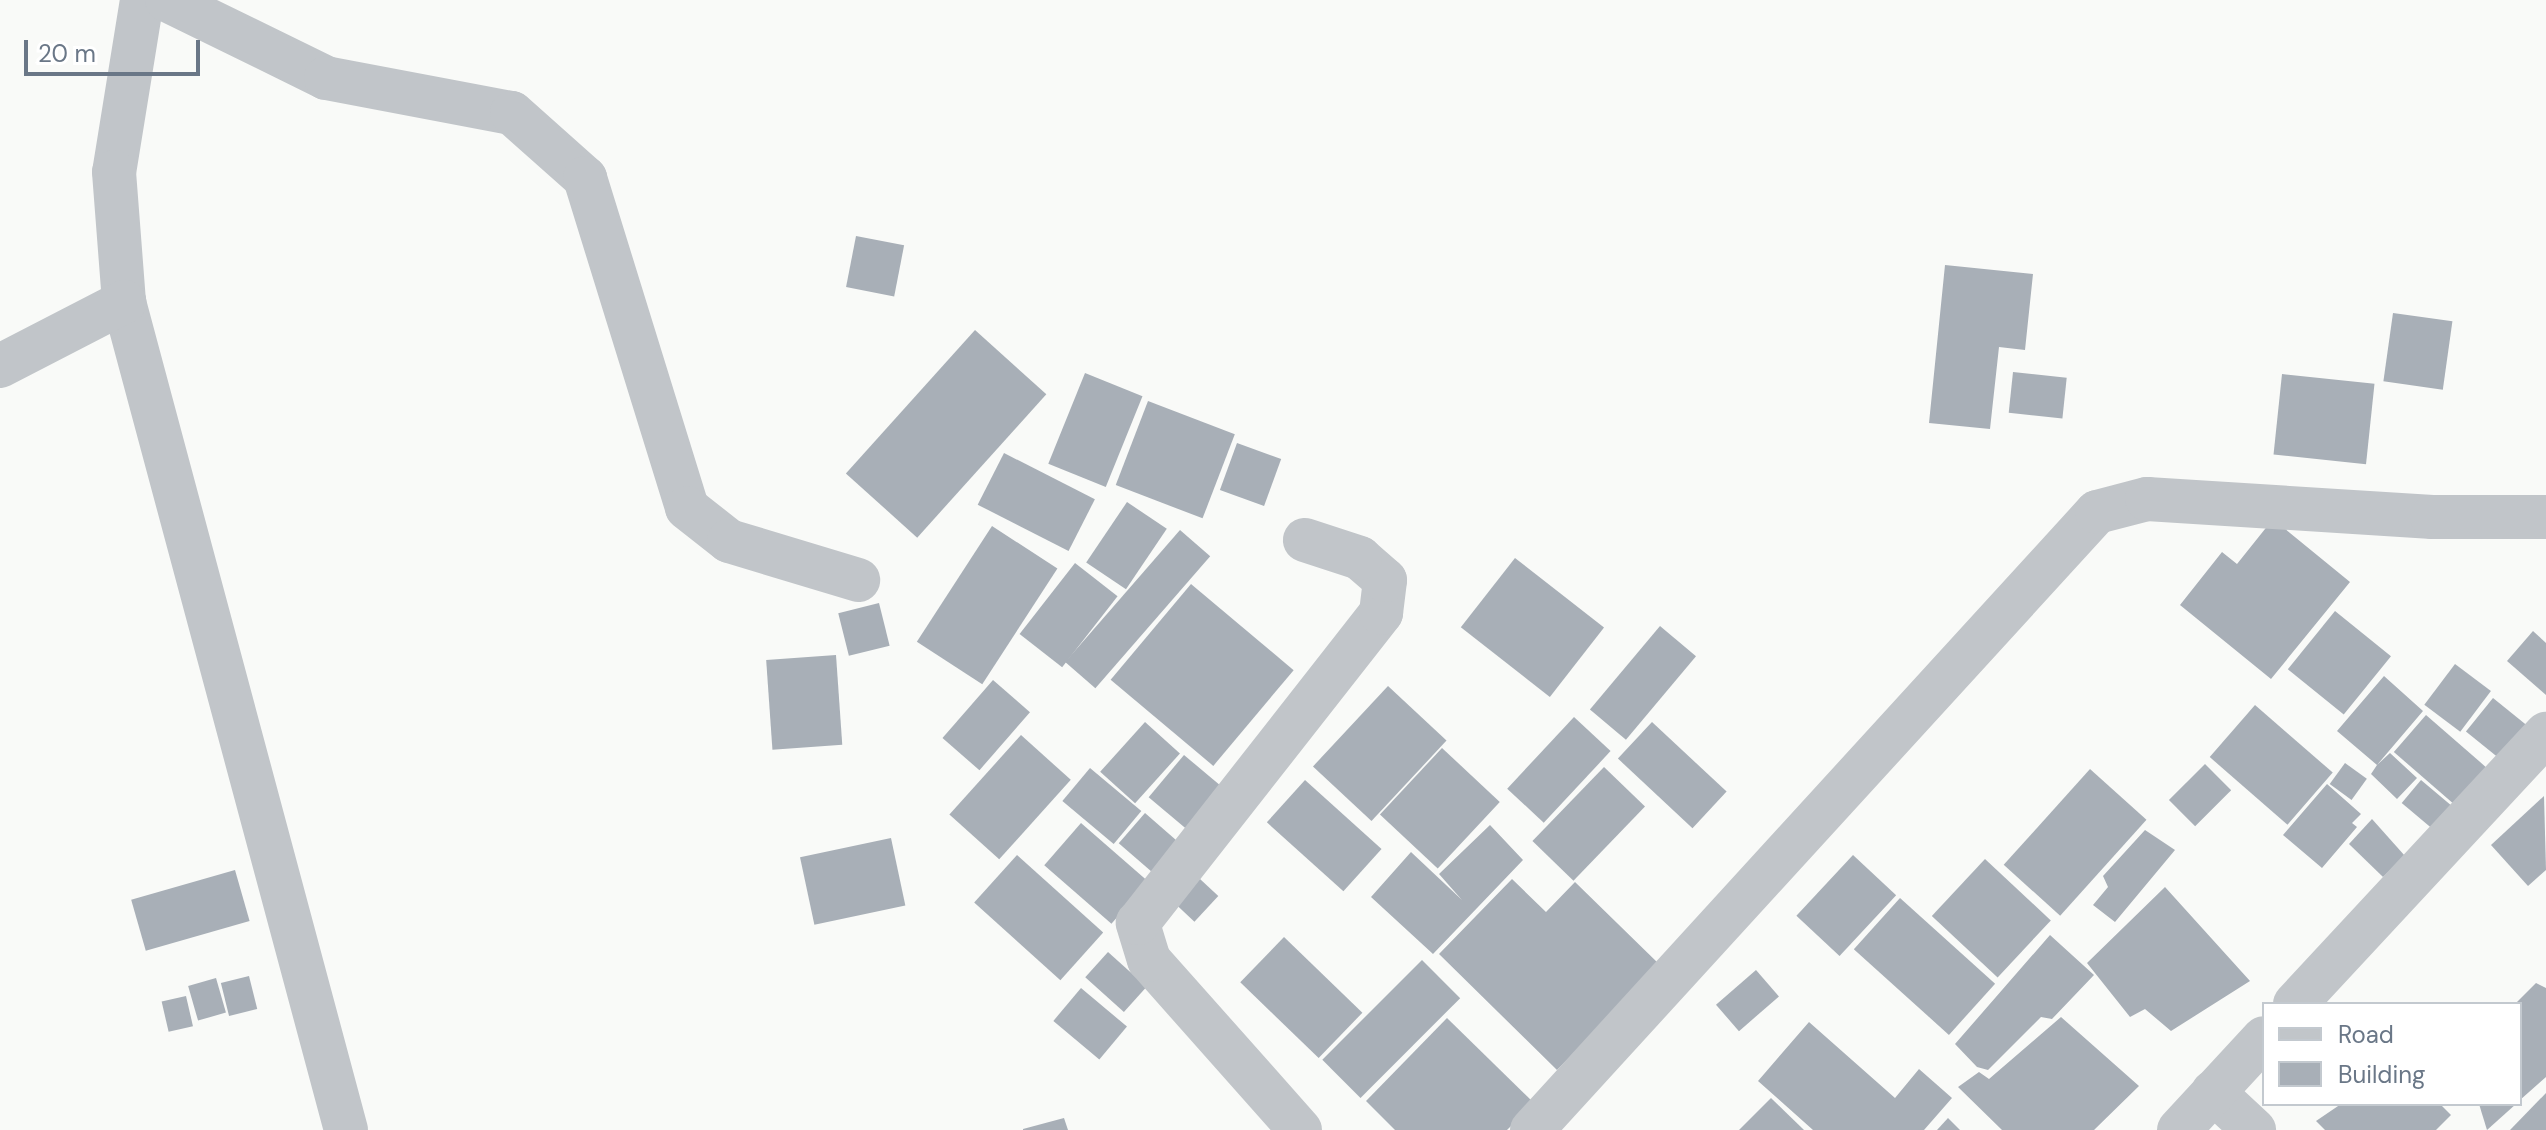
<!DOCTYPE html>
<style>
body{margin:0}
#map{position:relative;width:2546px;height:1130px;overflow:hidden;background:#f9faf8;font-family:"DM Sans",sans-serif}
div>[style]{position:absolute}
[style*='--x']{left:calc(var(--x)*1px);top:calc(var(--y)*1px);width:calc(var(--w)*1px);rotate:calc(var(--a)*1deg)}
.building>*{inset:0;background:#a8afb7;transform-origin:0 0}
.minor>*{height:44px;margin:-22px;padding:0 22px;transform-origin:22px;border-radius:22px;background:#c1c5c9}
span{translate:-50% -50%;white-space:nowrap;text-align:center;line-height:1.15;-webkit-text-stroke:8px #fff;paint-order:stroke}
.legend{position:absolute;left:2262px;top:1002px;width:260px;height:104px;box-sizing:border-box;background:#fff;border:2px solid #c3c9cf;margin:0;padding:10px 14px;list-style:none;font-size:24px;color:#6a7787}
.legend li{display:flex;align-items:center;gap:16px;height:40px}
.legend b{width:40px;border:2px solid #c3c9cf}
.scale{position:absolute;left:24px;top:40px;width:176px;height:36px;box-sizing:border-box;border:4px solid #6a7787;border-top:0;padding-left:10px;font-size:24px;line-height:28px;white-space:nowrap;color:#6a7787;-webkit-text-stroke:6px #fff;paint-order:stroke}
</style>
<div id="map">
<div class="building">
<div style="left:856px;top:236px;width:49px;height:52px;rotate:11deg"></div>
<div style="clip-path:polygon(1945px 265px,2033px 274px,2025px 350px,1999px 347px,1990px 429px,1929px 423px)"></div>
<div style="left:2393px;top:313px;width:60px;height:69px;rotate:8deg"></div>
<div style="left:975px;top:330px;width:96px;height:193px;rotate:42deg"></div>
<div style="left:2013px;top:372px;width:54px;height:41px;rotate:6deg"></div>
<div style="left:1085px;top:373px;width:62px;height:98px;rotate:22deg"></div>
<div style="left:2282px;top:374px;width:93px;height:81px;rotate:6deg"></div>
<div style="left:1148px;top:401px;width:93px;height:90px;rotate:21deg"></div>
<div style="left:1237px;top:443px;width:47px;height:50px;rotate:20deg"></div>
<div style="left:1004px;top:453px;width:102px;height:58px;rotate:27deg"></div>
<div style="left:1127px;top:502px;width:48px;height:73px;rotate:34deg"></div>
<div style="clip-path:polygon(2273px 519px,2350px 582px,2271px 679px,2180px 605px,2222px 552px,2237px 564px)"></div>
<div style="left:992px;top:526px;width:78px;height:138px;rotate:33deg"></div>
<div style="left:1180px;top:530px;width:40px;height:175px;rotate:41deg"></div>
<div style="left:1515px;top:558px;width:113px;height:88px;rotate:38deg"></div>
<div style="left:1075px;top:563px;width:54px;height:90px;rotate:38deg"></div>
<div style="left:1191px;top:584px;width:134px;height:125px;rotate:40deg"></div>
<div style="left:879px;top:603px;width:44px;height:42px;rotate:76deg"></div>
<div style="left:2335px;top:611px;width:72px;height:75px;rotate:39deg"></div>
<div style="left:1660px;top:626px;width:47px;height:109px;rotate:40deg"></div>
<div style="clip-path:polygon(2533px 631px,2546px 643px,2546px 695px,2507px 661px)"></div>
<div style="left:836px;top:655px;width:90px;height:70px;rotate:86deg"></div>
<div style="left:2455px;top:664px;width:45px;height:51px;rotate:37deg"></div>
<div style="clip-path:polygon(2384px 676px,2423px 711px,2377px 765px,2390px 753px,2417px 778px,2397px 799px,2371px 774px,2377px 765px,2337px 731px)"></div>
<div style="left:993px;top:680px;width:49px;height:77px;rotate:41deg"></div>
<div style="left:1388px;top:686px;width:80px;height:110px;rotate:43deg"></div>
<div style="left:2493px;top:698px;width:43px;height:43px;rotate:39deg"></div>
<div style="left:2255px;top:705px;width:103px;height:69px;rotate:41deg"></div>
<div style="left:2426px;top:715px;width:81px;height:49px;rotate:41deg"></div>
<div style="left:1574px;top:717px;width:50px;height:98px;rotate:43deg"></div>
<div style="left:1145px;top:722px;width:47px;height:67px;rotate:42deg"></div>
<div style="left:1652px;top:722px;width:102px;height:50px;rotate:43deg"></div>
<div style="left:1021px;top:735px;width:67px;height:107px;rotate:42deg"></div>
<div style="left:1442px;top:748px;width:79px;height:91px;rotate:43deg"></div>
<div style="left:1184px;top:755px;width:56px;height:55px;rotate:40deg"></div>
<div style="left:2345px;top:763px;width:27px;height:26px;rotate:36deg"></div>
<div style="left:2205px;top:764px;width:37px;height:51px;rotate:45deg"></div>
<div style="left:1604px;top:767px;width:57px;height:103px;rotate:44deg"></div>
<div style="left:1090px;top:768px;width:67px;height:43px;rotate:40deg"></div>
<div style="left:2090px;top:769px;width:76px;height:129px;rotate:42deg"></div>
<div style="left:1305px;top:780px;width:103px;height:57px;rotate:42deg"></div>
<div style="left:2421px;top:780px;width:45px;height:30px;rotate:40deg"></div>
<div style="clip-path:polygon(2327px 784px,2361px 814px,2352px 823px,2357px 827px,2322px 868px,2283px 835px)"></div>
<div style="clip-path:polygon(2544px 796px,2546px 870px,2528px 886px,2491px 845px)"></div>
<div style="left:1145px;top:813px;width:49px;height:40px;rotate:41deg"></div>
<div style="clip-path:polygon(2372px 819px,2405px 856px,2383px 877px,2349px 844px)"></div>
<div style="left:1081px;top:823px;width:89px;height:56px;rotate:41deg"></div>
<div style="clip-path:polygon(1490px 825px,1523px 860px,1433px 954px,1371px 897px,1411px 852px,1462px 900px,1439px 874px)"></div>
<div style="clip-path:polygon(2145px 830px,2175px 850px,2115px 922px,2093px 905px,2108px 887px,2103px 876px)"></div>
<div style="left:891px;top:838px;width:69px;height:93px;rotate:78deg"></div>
<div style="left:1017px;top:855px;width:116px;height:64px;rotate:42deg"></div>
<div style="left:1853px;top:855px;width:59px;height:83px;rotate:43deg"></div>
<div style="left:1985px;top:859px;width:90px;height:78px;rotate:43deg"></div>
<div style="left:235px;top:870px;width:53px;height:108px;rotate:74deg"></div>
<div style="left:1200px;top:879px;width:25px;height:35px;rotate:43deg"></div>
<div style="clip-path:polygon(1512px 879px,1546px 912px,1575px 882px,1660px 965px,1557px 1070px,1439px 954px)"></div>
<div style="clip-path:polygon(2165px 887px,2250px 981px,2171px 1031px,2145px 1009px,2130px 1017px,2087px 963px)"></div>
<div style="left:1900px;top:898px;width:128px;height:69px;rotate:42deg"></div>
<div style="clip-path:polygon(2050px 935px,2094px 975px,2052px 1019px,2041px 1017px,1988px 1070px,1977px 1067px,1955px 1044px)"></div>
<div style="left:1284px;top:937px;width:109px;height:63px;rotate:44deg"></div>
<div style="left:1108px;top:952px;width:52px;height:34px;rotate:42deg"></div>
<div style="left:1422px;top:960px;width:54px;height:141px;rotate:45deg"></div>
<div style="left:1756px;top:970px;width:35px;height:53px;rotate:49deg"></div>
<div style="left:249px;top:976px;width:34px;height:29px;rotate:76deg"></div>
<div style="left:216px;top:978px;width:36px;height:29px;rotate:74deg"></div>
<div style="clip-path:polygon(2536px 983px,2546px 988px,2546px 1077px,2520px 1100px,2520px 1004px,2515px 1004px)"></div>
<div style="left:1081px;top:988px;width:60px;height:43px;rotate:40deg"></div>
<div style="left:186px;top:996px;width:31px;height:25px;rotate:77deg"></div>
<div style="clip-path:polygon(2061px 1017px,2139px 1086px,2094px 1130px,2002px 1130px,1958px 1087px,1979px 1072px,1989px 1079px)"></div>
<div style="clip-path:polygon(1447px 1018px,1534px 1103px,1507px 1130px,1395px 1130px,1366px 1101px)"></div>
<div style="clip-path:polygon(1809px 1022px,1895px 1098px,1919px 1069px,1952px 1098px,1924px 1130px,1813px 1130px,1758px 1081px)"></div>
<div style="clip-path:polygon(2546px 1093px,2546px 1130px,2510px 1130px)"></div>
<div style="clip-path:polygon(1771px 1098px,1804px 1130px,1739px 1130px)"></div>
<div style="clip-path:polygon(2341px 1104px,2440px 1104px,2451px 1115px,2436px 1130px,2325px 1130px,2316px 1121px)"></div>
<div style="clip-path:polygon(2479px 1104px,2516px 1104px,2487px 1130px)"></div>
<div style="clip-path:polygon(1064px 1118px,1068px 1130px,1023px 1130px,1023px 1129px)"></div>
<div style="clip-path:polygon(1948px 1118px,1960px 1130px,1937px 1130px)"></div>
</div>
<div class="minor">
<div style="--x:142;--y:0;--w:174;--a:99.2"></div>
<div style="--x:114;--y:172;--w:130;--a:85.6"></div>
<div style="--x:124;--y:302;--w:857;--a:74.99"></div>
<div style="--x:167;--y:0;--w:177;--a:26.1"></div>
<div style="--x:326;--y:78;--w:189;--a:10.7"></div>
<div style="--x:512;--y:113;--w:98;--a:41.7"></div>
<div style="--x:585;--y:178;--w:345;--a:72.8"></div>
<div style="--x:687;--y:508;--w:53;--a:38.2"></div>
<div style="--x:729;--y:541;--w:135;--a:16.8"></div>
<div style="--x:0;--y:366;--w:140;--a:-27.3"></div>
<div style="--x:2295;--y:1004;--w:369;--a:-47.1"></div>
<div style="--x:2213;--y:1092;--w:56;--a:42.8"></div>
<div style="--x:1300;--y:1130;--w:227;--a:-131.6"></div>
<div style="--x:1149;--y:960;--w:39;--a:-107"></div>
<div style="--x:1138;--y:923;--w:394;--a:-51.9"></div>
<div style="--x:1381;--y:613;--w:33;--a:-83"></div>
<div style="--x:1385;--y:580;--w:33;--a:-139"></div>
<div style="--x:1360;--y:558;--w:58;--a:-161.9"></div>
<div style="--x:1532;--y:1130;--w:837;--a:-47.57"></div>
<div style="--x:2097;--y:512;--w:52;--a:-14.6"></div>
<div style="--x:2147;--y:499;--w:286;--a:3.6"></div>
<div style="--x:2432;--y:517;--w:114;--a:0"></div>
<div style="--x:2179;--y:1130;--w:125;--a:-47.3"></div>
</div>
<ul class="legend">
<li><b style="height:10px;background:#c1c5c9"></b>Road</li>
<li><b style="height:22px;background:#a8afb7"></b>Building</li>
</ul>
<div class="scale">20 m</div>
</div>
